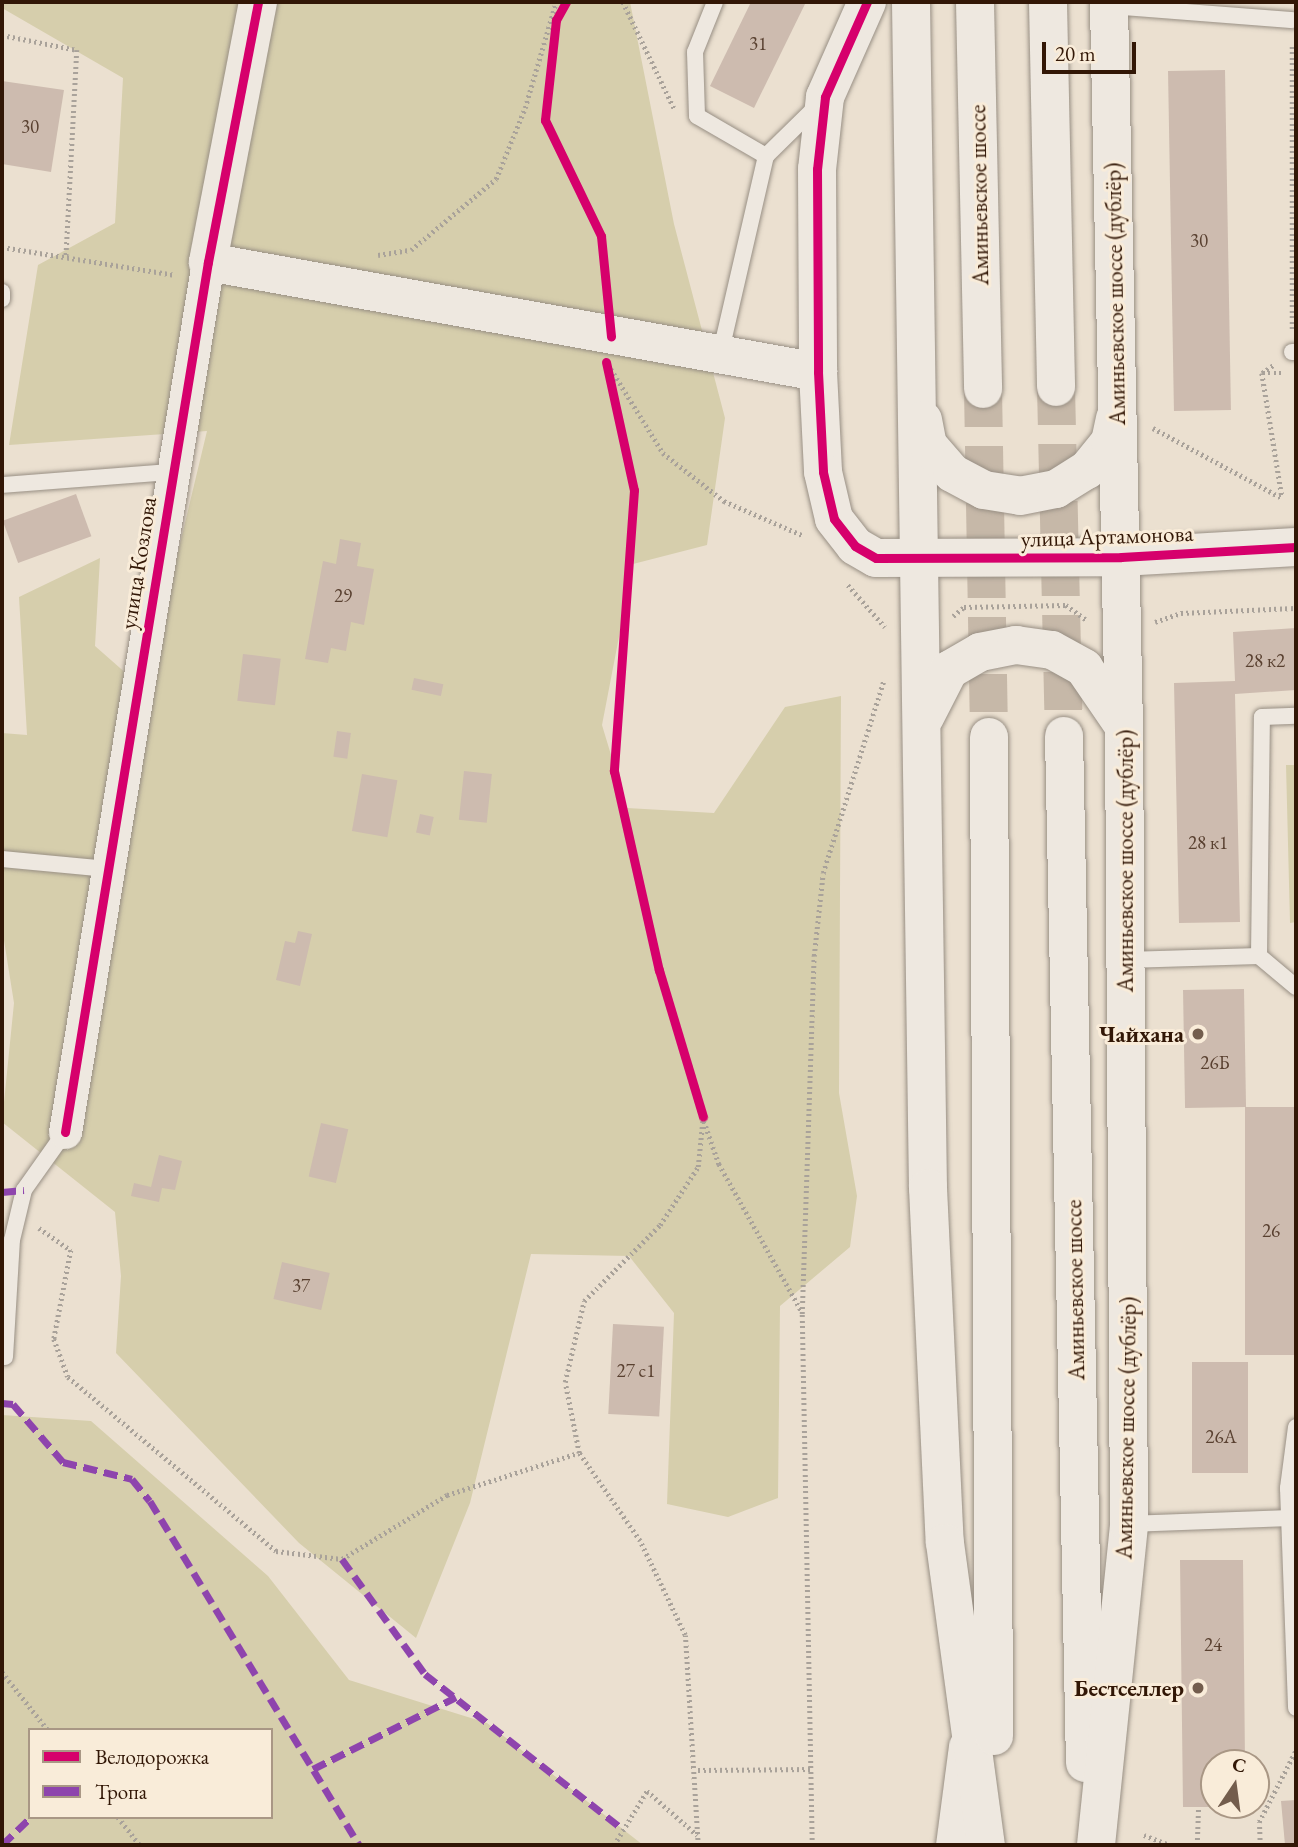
<!DOCTYPE html>
<meta charset="utf-8">
<style>
body{margin:0}
#map{position:relative;width:1298px;height:1847px;overflow:hidden;background:#ebe0d0;font-family:"EB Garamond",serif}
div>[style]{position:absolute}
[style*='--x']{left:calc(var(--x)*1px);top:calc(var(--y)*1px);width:calc(var(--w)*1px);rotate:calc(var(--a)*1deg)}
.green>*{inset:0;background:#d6ceac}
.building>*{inset:0;background:#cdbbaf;transform-origin:0 0}
.secondary-tunnel>*{height:38px;margin-top:-19px;transform-origin:0;background:repeating-linear-gradient(90deg,#c6b8a8 0 38px,transparent 0 57px)}
.path>*{height:4.5px;margin-top:-2.25px;transform-origin:0;background:repeating-linear-gradient(90deg,#a9a29a 0 2px,transparent 0 5.5px)}
.roads{filter:drop-shadow(0 0 2px #988f84) drop-shadow(0 0 2px #988f84)}
.lane>*{height:16px;margin:-8px;padding:0 8px;transform-origin:8px;border-radius:8px;background:#eee8e0}
.street>*{height:33px;margin:-16.5px;padding:0 16.5px;transform-origin:16.5px;border-radius:16.5px;background:#eee8e0}
.secondary>*{height:38px;margin:-19px;padding:0 19px;transform-origin:19px;border-radius:19px;background:#eee8e0}
.quiet>*{height:7px;margin-top:-3.5px;transform-origin:0;background:repeating-linear-gradient(90deg,#8e44ad 0 14px,transparent 0 21px)}
.cycleway>*{height:9px;margin:-4.5px;padding:0 4.5px;transform-origin:4.5px;border-radius:4.5px;background:#d6006c}
.dots>*{width:19px;height:19px;translate:-50% -50%;box-sizing:border-box;border:4px solid #f9ecd9;border-radius:50%}
span{translate:-50% -50%;white-space:nowrap;text-align:center;line-height:1.15;-webkit-text-stroke:6px #f9ecd9;paint-order:stroke}
.number-label{font-size:19px;color:#594030}
.number-label span{-webkit-text-stroke-width:0}
.street-label{font-size:23px;color:#321706}
.poi-label{font-size:23px;color:#321706;font-weight:700}
.right{translate:-100% -50%;text-align:right}
.frame{position:absolute;inset:0;border:4px solid #321706;pointer-events:none}
.legend{position:absolute;left:28px;top:1728px;width:245px;height:91px;box-sizing:border-box;background:#f9ecd9;border:2px solid #a99785;margin:0;padding:9px 12px;list-style:none;font-size:21px;color:#321706}
.legend li{display:flex;align-items:center;gap:14px;height:35px}
.legend b{width:35px;border:2px solid #a99785}
.north{position:absolute;left:1200px;top:1749px;width:70px;height:70px;box-sizing:border-box;background:#f9ecd9;border:2px solid #a99785;border-radius:50%;rotate:13deg;font-size:19px;font-weight:700;line-height:28px;text-align:center;color:#321706}
.north::after{content:'';display:block;margin:auto;width:24px;height:32px;background:#735d4d;clip-path:polygon(50% 0,100% 100%,50% 72%,0 100%)}
.scale{position:absolute;left:1042px;top:42px;width:94px;height:32px;box-sizing:border-box;border:4px solid #321706;border-top:0;padding-left:9px;font-size:21px;line-height:24px;white-space:nowrap;color:#321706;-webkit-text-stroke:5px #f9ecd9;paint-order:stroke}
</style>
<div id="map">
<div class="green">
<div style="clip-path:polygon(2px 2px,630px 2px,674px 224px,725px 418px,707px 545px,633px 564px,602px 725px,627px 808px,714px 813px,785px 707px,841px 696px,839px 1093px,857px 1196px,850px 1247px,780px 1306px,778px 1498px,728px 1517px,667px 1504px,674px 1313px,629px 1256px,531px 1254px,470px 1503px,416px 1638px,299px 1543px,116px 1353px,121px 1276px,115px 1212px,2px 1122px,14px 1003px,2px 928px,2px 733px,27px 735px,19px 597px,100px 558px,95px 646px,145px 690px,207px 431px,9px 445px,38px 265px,115px 223px,123px 78px,2px 8px)"></div>
<div style="clip-path:polygon(1286px 765px,1296px 765px,1296px 922px,1290px 923px)"></div>
<div style="clip-path:polygon(evenodd,2px 1415px,91px 1421px,268px 1576px,349px 1680px,487px 1723px,643px 1845px,2px 1845px,2px 1415px,30px 1730px,271px 1730px,271px 1817px,30px 1817px,30px 1730px)"></div>
</div>
<div class="building">
<div style="clip-path:polygon(751px 2px,806px 2px,754px 108px,710px 86px)"></div>
<div style="left:1225px;top:70px;width:340px;height:57px;rotate:89deg"></div>
<div style="clip-path:polygon(2px 81px,64px 90px,51px 172px,2px 164px)"></div>
<div style="left:76px;top:494px;width:45px;height:78px;rotate:70deg"></div>
<div style="clip-path:polygon(340px 539px,361px 543px,357px 566px,374px 569px,364px 625px,351px 622px,346px 651px,331px 648px,328px 663px,305px 659px,323px 561px,336px 564px)"></div>
<div style="clip-path:polygon(1296px 628px,1296px 690px,1235px 694px,1240px 922px,1179px 923px,1174px 683px,1235px 681px,1233px 632px)"></div>
<div style="left:243px;top:654px;width:38px;height:47px;rotate:7deg"></div>
<div style="left:414px;top:678px;width:30px;height:12px;rotate:12deg"></div>
<div style="left:337px;top:731px;width:14px;height:26px;rotate:8deg"></div>
<div style="left:464px;top:771px;width:28px;height:49px;rotate:6deg"></div>
<div style="left:362px;top:774px;width:36px;height:58px;rotate:10deg"></div>
<div style="left:420px;top:814px;width:14px;height:19px;rotate:12deg"></div>
<div style="clip-path:polygon(298px 931px,312px 934px,300px 986px,276px 980px,285px 941px,295px 943px)"></div>
<div style="left:1244px;top:989px;width:118px;height:61px;rotate:89deg"></div>
<div style="left:1296px;top:1107px;width:248px;height:51px;rotate:90deg"></div>
<div style="left:321px;top:1123px;width:28px;height:55px;rotate:13deg"></div>
<div style="clip-path:polygon(159px 1155px,182px 1161px,175px 1190px,162px 1188px,159px 1202px,131px 1196px,134px 1183px,151px 1187px)"></div>
<div style="left:282px;top:1262px;width:49px;height:38px;rotate:13deg"></div>
<div style="left:613px;top:1324px;width:51px;height:90px;rotate:3deg"></div>
<div style="left:1192px;top:1362px;width:56px;height:111px"></div>
<div style="clip-path:polygon(1180px 1560px,1243px 1560px,1245px 1763px,1214px 1763px,1214px 1807px,1183px 1807px)"></div>
<div style="clip-path:polygon(1296px 1800px,1296px 1845px,1285px 1845px,1281px 1801px)"></div>
</div>
<div class="secondary-tunnel">
<div style="--x:1056;--y:387;--w:349;--a:88.7"></div>
<div style="--x:983;--y:389;--w:348;--a:89"></div>
</div>
<div class="path">
<div style="--x:623;--y:2;--w:120;--a:64.3"></div>
<div style="--x:2;--y:35;--w:76;--a:11.3"></div>
<div style="--x:77;--y:50;--w:209;--a:93"></div>
<div style="--x:2;--y:247;--w:174;--a:9.2"></div>
<div style="--x:378;--y:255;--w:33;--a:-9"></div>
<div style="--x:411;--y:250;--w:111;--a:-39.9"></div>
<div style="--x:496;--y:179;--w:77;--a:-67.8"></div>
<div style="--x:525;--y:108;--w:110;--a:-73.7"></div>
<div style="--x:1292;--y:329;--w:286;--a:-90"></div>
<div style="--x:611;--y:369;--w:99;--a:58.2"></div>
<div style="--x:663;--y:453;--w:78;--a:38.2"></div>
<div style="--x:724;--y:501;--w:85;--a:23.6"></div>
<div style="--x:1262;--y:373;--w:16;--a:-35"></div>
<div style="--x:1262;--y:373;--w:126;--a:80.8"></div>
<div style="--x:1263;--y:373;--w:19;--a:0"></div>
<div style="--x:1153;--y:428;--w:147;--a:28.5"></div>
<div style="--x:848;--y:585;--w:56;--a:48.6"></div>
<div style="--x:953;--y:616;--w:14;--a:-39"></div>
<div style="--x:964;--y:607;--w:102;--a:-1.1"></div>
<div style="--x:1066;--y:605;--w:26;--a:36"></div>
<div style="--x:1155;--y:622;--w:28;--a:-19"></div>
<div style="--x:1181;--y:613;--w:115;--a:-2.5"></div>
<div style="--x:704;--y:1121;--w:46;--a:70.8"></div>
<div style="--x:719;--y:1164;--w:170;--a:60.7"></div>
<div style="--x:39;--y:1228;--w:39;--a:35"></div>
<div style="--x:71;--y:1250;--w:91;--a:100.8"></div>
<div style="--x:54;--y:1339;--w:40;--a:69.8"></div>
<div style="--x:68;--y:1377;--w:271;--a:39.9"></div>
<div style="--x:276;--y:1551;--w:66;--a:6.9"></div>
<div style="--x:342;--y:1559;--w:123;--a:-31.4"></div>
<div style="--x:447;--y:1495;--w:138;--a:-17.8"></div>
<div style="--x:2;--y:1672;--w:74;--a:51.6"></div>
<div style="--x:698;--y:1770;--w:112;--a:-0.5"></div>
<div style="--x:118;--y:1817;--w:36;--a:52"></div>
<div style="--x:1144;--y:1835;--w:28;--a:21"></div>
<div style="--x:614;--y:1845;--w:63;--a:-58.6"></div>
<div style="--x:647;--y:1791;--w:67;--a:41.3"></div>
<div style="--x:698;--y:1845;--w:210;--a:-93.5"></div>
<div style="--x:685;--y:1635;--w:104;--a:-115.6"></div>
<div style="--x:640;--y:1541;--w:107;--a:-124.7"></div>
<div style="--x:579;--y:1453;--w:72;--a:-101.2"></div>
<div style="--x:565;--y:1382;--w:83;--a:-76.8"></div>
<div style="--x:584;--y:1301;--w:107;--a:-45"></div>
<div style="--x:660;--y:1225;--w:69;--a:-56.8"></div>
<div style="--x:698;--y:1167;--w:50;--a:-84.3"></div>
<div style="--x:812;--y:1845;--w:531;--a:-91.08"></div>
<div style="--x:802;--y:1314;--w:358;--a:-88.1"></div>
<div style="--x:814;--y:956;--w:83;--a:-83.8"></div>
<div style="--x:823;--y:873;--w:202;--a:-72.5"></div>
<div style="--x:1197;--y:1845;--w:38;--a:-88"></div>
<div style="--x:1260;--y:1845;--w:23;--a:-92"></div>
<div style="--x:1259;--y:1822;--w:81;--a:-62.8"></div>
</div>
<div class="roads">
<div class="lane">
<div style="--x:715;--y:2;--w:54;--a:111.8"></div>
<div style="--x:695;--y:52;--w:64;--a:88.2"></div>
<div style="--x:697;--y:116;--w:80;--a:30.1"></div>
<div style="--x:1109;--y:6;--w:184;--a:4.4"></div>
<div style="--x:2;--y:292;--w:7;--a:90"></div>
<div style="--x:1292;--y:352;--w:4;--a:0"></div>
<div style="--x:720;--y:355;--w:204;--a:-77"></div>
<div style="--x:766;--y:156;--w:74;--a:-44.5"></div>
<div style="--x:2;--y:485;--w:170;--a:-4.4"></div>
<div style="--x:2;--y:859;--w:106;--a:5.4"></div>
<div style="--x:1259;--y:956;--w:239;--a:-89.3"></div>
<div style="--x:1262;--y:717;--w:34;--a:-2"></div>
<div style="--x:1126;--y:960;--w:133;--a:-1.7"></div>
<div style="--x:1259;--y:956;--w:48;--a:40"></div>
<div style="--x:5;--y:1357;--w:117;--a:-86.6"></div>
<div style="--x:12;--y:1240;--w:51;--a:-76.5"></div>
<div style="--x:24;--y:1190;--w:71;--a:-54.7"></div>
<div style="--x:1296;--y:1427;--w:62;--a:97.5"></div>
<div style="--x:1288;--y:1488;--w:220;--a:87.9"></div>
<div style="--x:1129;--y:1524;--w:167;--a:-2.1"></div>
</div>
<div class="street">
<div style="--x:65;--y:1132;--w:882;--a:-80.67"></div>
<div style="--x:952;--y:1845;--w:100;--a:-82.5"></div>
</div>
<div class="secondary">
<div style="--x:258;--y:2;--w:265;--a:100.9"></div>
<div style="--x:208;--y:262;--w:620;--a:10.22"></div>
<div style="--x:867;--y:2;--w:104;--a:113.9"></div>
<div style="--x:825;--y:97;--w:72;--a:96.3"></div>
<div style="--x:817;--y:169;--w:203;--a:89.7"></div>
<div style="--x:818;--y:372;--w:100;--a:87.1"></div>
<div style="--x:823;--y:472;--w:48;--a:76.8"></div>
<div style="--x:834;--y:519;--w:34;--a:52"></div>
<div style="--x:855;--y:546;--w:24;--a:30"></div>
<div style="--x:876;--y:558;--w:245;--a:-0.2"></div>
<div style="--x:1121;--y:557;--w:175;--a:-3.3"></div>
<div style="--x:911;--y:2;--w:1186;--a:89.18"></div>
<div style="--x:928;--y:1188;--w:355;--a:87.3"></div>
<div style="--x:945;--y:1543;--w:305;--a:82.3"></div>
<div style="--x:975;--y:2;--w:387;--a:88.8"></div>
<div style="--x:1048;--y:2;--w:385;--a:88.8"></div>
<div style="--x:923;--y:420;--w:25;--a:79"></div>
<div style="--x:928;--y:445;--w:37;--a:49"></div>
<div style="--x:952;--y:473;--w:36;--a:28"></div>
<div style="--x:984;--y:490;--w:36;--a:9"></div>
<div style="--x:1020;--y:496;--w:37;--a:-11"></div>
<div style="--x:1056;--y:489;--w:36;--a:-32"></div>
<div style="--x:1087;--y:470;--w:36;--a:-51"></div>
<div style="--x:1110;--y:442;--w:24;--a:-78"></div>
<div style="--x:925;--y:717;--w:53;--a:-62.9"></div>
<div style="--x:949;--y:670;--w:36;--a:-30"></div>
<div style="--x:980;--y:652;--w:37;--a:-11"></div>
<div style="--x:1016;--y:645;--w:36;--a:8"></div>
<div style="--x:1052;--y:650;--w:37;--a:29"></div>
<div style="--x:1084;--y:668;--w:69;--a:55.6"></div>
<div style="--x:1064;--y:736;--w:1027;--a:88.83"></div>
<div style="--x:989;--y:737;--w:999;--a:89.71"></div>
<div style="--x:1096;--y:1845;--w:323;--a:-84.1"></div>
<div style="--x:1129;--y:1524;--w:797;--a:-90.36"></div>
<div style="--x:1124;--y:727;--w:725;--a:-91.19"></div>
</div>
</div>
<div class="quiet">
<div style="--x:2;--y:1192;--w:22;--a:-5"></div>
<div style="--x:2;--y:1403;--w:11;--a:5"></div>
<div style="--x:13;--y:1404;--w:77;--a:49.2"></div>
<div style="--x:63;--y:1462;--w:71;--a:13.8"></div>
<div style="--x:132;--y:1479;--w:28;--a:51"></div>
<div style="--x:150;--y:1501;--w:403;--a:58.7"></div>
<div style="--x:342;--y:1559;--w:142;--a:54.2"></div>
<div style="--x:425;--y:1674;--w:248;--a:38.1"></div>
<div style="--x:313;--y:1769;--w:160;--a:-26.7"></div>
<div style="--x:2;--y:1845;--w:40;--a:-44"></div>
</div>
<div class="cycleway">
<div style="--x:566;--y:2;--w:21;--a:119"></div>
<div style="--x:556;--y:20;--w:101;--a:96.3"></div>
<div style="--x:545;--y:120;--w:129;--a:64.2"></div>
<div style="--x:601;--y:236;--w:101;--a:84.3"></div>
<div style="--x:867;--y:2;--w:104;--a:113.9"></div>
<div style="--x:825;--y:97;--w:72;--a:96.3"></div>
<div style="--x:817;--y:169;--w:203;--a:89.7"></div>
<div style="--x:818;--y:372;--w:100;--a:87.1"></div>
<div style="--x:823;--y:472;--w:48;--a:76.8"></div>
<div style="--x:834;--y:519;--w:34;--a:52"></div>
<div style="--x:855;--y:546;--w:24;--a:30"></div>
<div style="--x:876;--y:558;--w:245;--a:-0.2"></div>
<div style="--x:1121;--y:557;--w:175;--a:-3.3"></div>
<div style="--x:606;--y:362;--w:131;--a:77.7"></div>
<div style="--x:634;--y:490;--w:282;--a:94.1"></div>
<div style="--x:614;--y:771;--w:204;--a:77.3"></div>
<div style="--x:659;--y:970;--w:153;--a:73.3"></div>
<div style="--x:65;--y:1132;--w:882;--a:-80.67"></div>
<div style="--x:208;--y:262;--w:265;--a:-79.1"></div>
</div>
<div class="dots">
<div style="left:1198px;top:1034px;background:#735d4d"></div>
<div style="left:1198px;top:1688px;background:#735d4d"></div>
</div>
<div class="number-label">
<span style="left:758px;top:44px">31</span>
<span style="left:30px;top:127px">30</span>
<span style="left:1199px;top:241px">30</span>
<span style="left:343px;top:596px">29</span>
<span style="left:1265px;top:661px">28 к2</span>
<span style="left:1208px;top:843px">28 к1</span>
<span style="left:1215px;top:1063px">26Б</span>
<span style="left:1271px;top:1231px">26</span>
<span style="left:301px;top:1286px">37</span>
<span style="left:636px;top:1371px">27 с1</span>
<span style="left:1221px;top:1437px">26А</span>
<span style="left:1213px;top:1645px">24</span>
</div>
<div class="street-label">
<span style="left:979px;top:195px;rotate:-91deg">Аминьевское шоссе</span>
<span style="left:1115px;top:294px;rotate:-91deg">Аминьевское шоссе (дублёр)</span>
<span style="left:1107px;top:536px;rotate:-2deg">улица Артамонова</span>
<span style="left:138px;top:563px;rotate:-81deg">улица Козлова</span>
<span style="left:1125px;top:861px;rotate:-90deg">Аминьевское шоссе (дублёр)</span>
<span style="left:1075px;top:1290px;rotate:-91deg">Аминьевское шоссе</span>
<span style="left:1126px;top:1428px;rotate:-89deg">Аминьевское шоссе (дублёр)</span>
</div>
<div class="poi-label">
<span class="right" style="left:1184px;top:1034px">Чайхана</span>
<span class="right" style="left:1184px;top:1688px">Бестселлер</span>
</div>
<div class="frame"></div>
<ul class="legend">
<li><b style="height:9px;background:#d6006c"></b>Велодорожка</li>
<li><b style="height:9px;background:#8e44ad"></b>Тропа</li>
</ul>
<div class="north">С</div>
<div class="scale">20 m</div>
</div>
